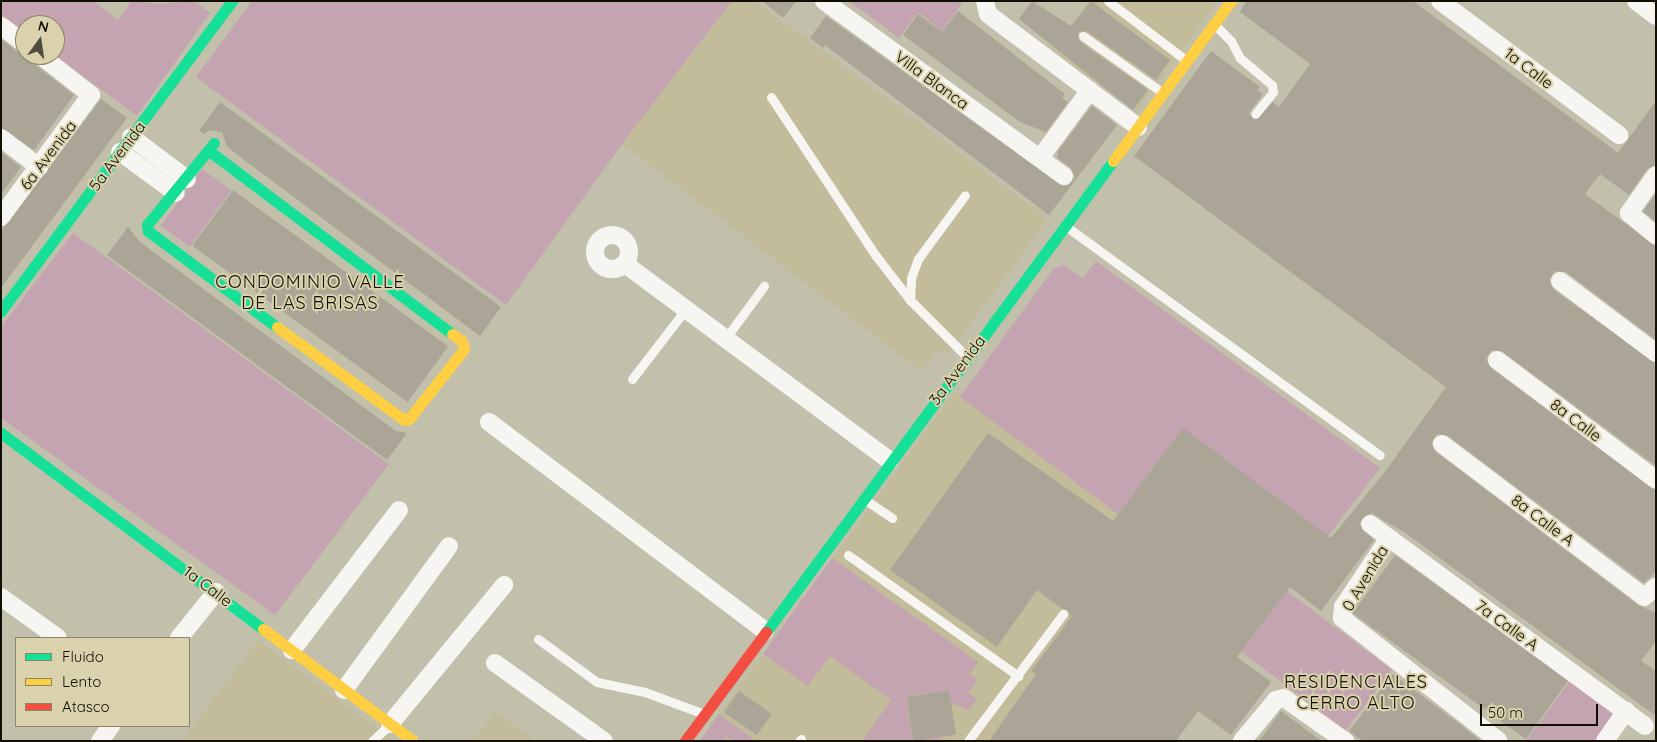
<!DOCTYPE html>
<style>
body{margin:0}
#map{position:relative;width:1657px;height:742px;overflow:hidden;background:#c2bfaa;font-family:Quicksand,sans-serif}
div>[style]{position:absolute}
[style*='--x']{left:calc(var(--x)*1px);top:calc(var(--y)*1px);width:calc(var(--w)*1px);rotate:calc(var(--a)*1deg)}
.built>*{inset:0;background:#c3bc9b}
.green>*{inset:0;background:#c3a4b0;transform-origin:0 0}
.building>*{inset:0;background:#aaa596;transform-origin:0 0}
.lane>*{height:9px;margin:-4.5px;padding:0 4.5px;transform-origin:4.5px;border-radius:4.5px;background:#f6f5f2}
.street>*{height:18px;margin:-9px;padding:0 9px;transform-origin:9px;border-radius:9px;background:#f6f5f2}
.street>.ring{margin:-9px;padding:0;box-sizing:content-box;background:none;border:18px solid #f6f5f2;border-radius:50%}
.fast>*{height:11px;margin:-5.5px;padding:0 5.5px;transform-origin:5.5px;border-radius:5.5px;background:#16e098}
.slow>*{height:11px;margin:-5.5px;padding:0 5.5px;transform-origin:5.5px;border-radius:5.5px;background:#ffcf43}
.jam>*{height:11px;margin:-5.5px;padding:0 5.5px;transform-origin:5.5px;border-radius:5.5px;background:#f24e42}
span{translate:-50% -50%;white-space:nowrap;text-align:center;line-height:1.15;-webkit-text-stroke:4px #dad2ad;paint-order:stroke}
.street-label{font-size:16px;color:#110e03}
.neighbourhood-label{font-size:18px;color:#110e03;letter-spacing:1px}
.frame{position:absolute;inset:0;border:2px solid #110e03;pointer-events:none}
.legend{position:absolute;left:15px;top:637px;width:175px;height:90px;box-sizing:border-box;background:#dad2ad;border:1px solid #8a8469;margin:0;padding:6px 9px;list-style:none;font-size:15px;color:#110e03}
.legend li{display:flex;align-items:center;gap:10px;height:25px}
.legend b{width:25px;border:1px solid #8a8469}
.north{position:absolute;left:15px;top:15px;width:50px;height:50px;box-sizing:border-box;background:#dad2ad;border:1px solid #8a8469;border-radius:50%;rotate:14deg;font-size:14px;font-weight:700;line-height:20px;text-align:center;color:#110e03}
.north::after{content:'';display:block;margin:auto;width:18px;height:22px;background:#4f4c3d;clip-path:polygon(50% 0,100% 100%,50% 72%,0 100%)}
.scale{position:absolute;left:1480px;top:704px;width:118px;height:22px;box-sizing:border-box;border:2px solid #110e03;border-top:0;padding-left:6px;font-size:15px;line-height:18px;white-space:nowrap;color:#110e03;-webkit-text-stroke:4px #dad2ad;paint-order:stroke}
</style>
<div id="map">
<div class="built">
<div style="clip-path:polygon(732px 1px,756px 1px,1048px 219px,946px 356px,937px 350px,921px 371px,622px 144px)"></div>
<div style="clip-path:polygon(1089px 1px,1218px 1px,1136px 112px,1053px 50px)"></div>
<div style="clip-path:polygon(954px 392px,1118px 514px,1183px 428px,1328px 536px,1176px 741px,700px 741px)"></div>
<div style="clip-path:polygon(258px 640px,394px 741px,182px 741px)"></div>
<div style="clip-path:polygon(495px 711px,535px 741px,473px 741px)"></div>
</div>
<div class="green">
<div style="clip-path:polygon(1px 1px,93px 1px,118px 20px,132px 1px,160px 4px,194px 1px,210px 13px,137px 116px,55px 55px,55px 25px,25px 25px,25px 32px,1px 14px)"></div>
<div style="clip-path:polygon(252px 1px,732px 1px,622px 144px,506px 305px,196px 77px)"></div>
<div style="clip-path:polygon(849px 1px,964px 1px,942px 31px,918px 12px,899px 38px)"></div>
<div style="left:202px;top:169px;width:36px;height:70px;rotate:36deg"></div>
<div style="clip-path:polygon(73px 233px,389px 464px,275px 615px,1px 418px,1px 327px)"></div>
<div style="clip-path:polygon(1096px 261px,1380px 468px,1328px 536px,1183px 429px,1118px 514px,960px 397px,1054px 268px,1063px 265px,1083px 278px)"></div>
<div style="clip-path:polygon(832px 558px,978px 662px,970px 674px,978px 680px,968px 693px,977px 699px,969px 710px,951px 703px,949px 690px,906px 696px,913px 740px,939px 736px,941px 741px,862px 741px,891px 700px,830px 656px,808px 686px,763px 654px)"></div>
<div style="left:1287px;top:591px;width:131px;height:76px;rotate:37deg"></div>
<div style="clip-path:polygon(1570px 681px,1615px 714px,1595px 741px,1526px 741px)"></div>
<div style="clip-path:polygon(719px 714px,756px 741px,732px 741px,727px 737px,723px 741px,700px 741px)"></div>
</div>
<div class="building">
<div style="clip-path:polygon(762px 1px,796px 1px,783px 18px)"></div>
<div style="clip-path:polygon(1032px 1px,1071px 26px,1091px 1px,1170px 60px,1156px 80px,1087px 31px,1078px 32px,1079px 41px,1148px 90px,1133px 110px,1019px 19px)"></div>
<div style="clip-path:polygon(1246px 1px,1413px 1px,1618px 153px,1656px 101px,1656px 165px,1647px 169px,1629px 195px,1600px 174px,1585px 194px,1656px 246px,1656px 340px,1566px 272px,1555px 271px,1549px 280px,1554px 290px,1656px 363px,1656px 466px,1503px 352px,1492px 350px,1486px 359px,1491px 368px,1656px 490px,1656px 571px,1644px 583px,1448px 436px,1437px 434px,1431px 443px,1436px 452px,1638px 605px,1656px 613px,1656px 641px,1641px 661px,1656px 671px,1656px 716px,1404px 532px,1371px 513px,1359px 523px,1374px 540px,1321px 611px,1290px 587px,1237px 657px,1271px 682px,1231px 735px,1198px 711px,1176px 741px,989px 741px,1036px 674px,1031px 671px,1072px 616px,1037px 590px,997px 647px,890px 570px,988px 433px,1113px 521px,1183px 428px,1331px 538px,1384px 473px,1446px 387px,1134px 156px,1211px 51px,1260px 87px,1257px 90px,1263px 94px,1249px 113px,1254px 120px,1273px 102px,1279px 107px,1310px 64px,1240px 12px)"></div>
<div style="clip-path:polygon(958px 11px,1065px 94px,1062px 98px,1068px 102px,1046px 132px,1020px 122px,903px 35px,918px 14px,942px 32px)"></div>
<div style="clip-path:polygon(826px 16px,1062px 186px,1069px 185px,1075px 177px,1071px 168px,1057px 158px,1058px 151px,1092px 106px,1117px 125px,1049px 215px,825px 45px,823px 48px,810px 38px)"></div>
<div style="clip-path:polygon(1px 39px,19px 53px,30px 55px,33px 63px,74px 95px,34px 150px,1px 128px)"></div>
<div style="clip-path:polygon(101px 99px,127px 118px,1px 288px,1px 231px)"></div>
<div style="clip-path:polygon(220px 102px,501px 307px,480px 336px,227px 147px,222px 132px,210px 130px,204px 134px,199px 131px)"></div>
<div style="clip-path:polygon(1px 152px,21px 167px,1px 194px)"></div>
<div style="left:233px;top:190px;width:266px;height:69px;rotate:36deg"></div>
<div style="clip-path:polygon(1656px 194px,1656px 222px,1643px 211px)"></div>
<div style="clip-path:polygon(128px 227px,140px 242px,396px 431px,407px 433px,387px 460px,107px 255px)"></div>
<div style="left:1395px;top:555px;width:214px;height:72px;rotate:36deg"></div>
<div style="clip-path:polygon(1393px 674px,1462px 726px,1481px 741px,1362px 741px,1349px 731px)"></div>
<div style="left:949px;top:690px;width:45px;height:43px;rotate:81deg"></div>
<div style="left:739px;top:691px;width:40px;height:26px;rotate:35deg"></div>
<div style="clip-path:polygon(1281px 711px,1292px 719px,1321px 741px,1259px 741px)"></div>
</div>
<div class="lane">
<div style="--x:1108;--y:1;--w:99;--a:37.2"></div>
<div style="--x:1215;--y:25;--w:23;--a:45"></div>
<div style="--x:1231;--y:41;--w:19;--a:62"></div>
<div style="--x:1240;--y:58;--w:42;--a:40.2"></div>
<div style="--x:1272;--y:85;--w:7;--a:82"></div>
<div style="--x:1273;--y:92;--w:28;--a:129"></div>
<div style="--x:1083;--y:36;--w:98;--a:35.5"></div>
<div style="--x:771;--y:97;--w:191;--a:56.6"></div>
<div style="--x:876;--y:256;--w:56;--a:52.3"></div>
<div style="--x:910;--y:300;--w:81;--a:45"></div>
<div style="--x:1067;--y:227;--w:387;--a:36.1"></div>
<div style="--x:910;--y:300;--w:22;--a:-87"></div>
<div style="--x:911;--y:278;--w:20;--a:-70"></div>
<div style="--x:918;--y:259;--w:79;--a:-53.7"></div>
<div style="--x:725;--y:339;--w:66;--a:-53.7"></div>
<div style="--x:632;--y:379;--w:88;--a:-52.4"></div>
<div style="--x:864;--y:499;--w:34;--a:34"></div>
<div style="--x:848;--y:555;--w:209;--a:35.4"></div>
<div style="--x:538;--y:639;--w:73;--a:36.1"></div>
<div style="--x:597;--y:682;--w:49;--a:11.8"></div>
<div style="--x:645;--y:692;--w:63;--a:20.4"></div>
<div style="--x:372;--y:741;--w:25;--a:-43"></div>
<div style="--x:799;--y:741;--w:3;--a:-45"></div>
<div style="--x:968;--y:741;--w:159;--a:-53.2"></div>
</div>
<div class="street">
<div style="--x:824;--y:1;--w:297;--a:36.1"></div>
<div style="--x:985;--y:1;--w:13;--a:77"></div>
<div style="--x:988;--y:14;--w:188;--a:37"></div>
<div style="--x:1440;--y:1;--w:224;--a:36.8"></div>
<div style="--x:1636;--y:1;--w:25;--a:37"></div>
<div style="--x:1;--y:26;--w:30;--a:37"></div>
<div style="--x:131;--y:137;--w:70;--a:36.9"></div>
<div style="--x:1;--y:138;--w:48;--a:37.3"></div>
<div style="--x:120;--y:152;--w:69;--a:36.2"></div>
<div style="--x:1040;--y:158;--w:84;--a:-53.7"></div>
<div style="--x:1656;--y:175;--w:47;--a:125.4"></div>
<div style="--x:1629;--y:213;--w:35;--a:40"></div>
<div style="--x:1;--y:217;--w:152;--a:-53.6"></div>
<div style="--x:91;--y:95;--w:65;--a:-141.9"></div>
<div class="ring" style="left:595px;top:235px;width:16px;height:16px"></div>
<div style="--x:625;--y:264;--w:330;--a:36.6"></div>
<div style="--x:1560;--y:281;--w:120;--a:36.9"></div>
<div style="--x:1497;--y:360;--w:199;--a:37"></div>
<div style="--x:489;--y:422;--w:346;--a:37.1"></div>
<div style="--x:1442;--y:444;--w:253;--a:37.1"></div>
<div style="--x:1644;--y:597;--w:16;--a:-40"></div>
<div style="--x:1370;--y:524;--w:341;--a:36.3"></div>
<div style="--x:1389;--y:538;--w:83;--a:123.7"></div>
<div style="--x:1343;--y:607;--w:11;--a:95"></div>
<div style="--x:1342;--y:618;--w:199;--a:38.1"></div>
<div style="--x:1;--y:597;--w:70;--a:35.7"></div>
<div style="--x:179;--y:638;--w:59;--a:-51.2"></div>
<div style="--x:292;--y:650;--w:176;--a:-52.6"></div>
<div style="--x:495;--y:663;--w:134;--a:35.6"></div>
<div style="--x:344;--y:690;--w:178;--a:-53.9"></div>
<div style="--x:390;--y:724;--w:180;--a:-50.6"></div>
<div style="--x:100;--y:741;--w:19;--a:-54"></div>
<div style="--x:1242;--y:741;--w:53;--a:-50.3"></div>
<div style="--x:1276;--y:700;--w:8;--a:-14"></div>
<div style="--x:1284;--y:698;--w:75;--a:35.2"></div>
<div style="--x:1605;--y:741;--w:37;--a:-55"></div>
</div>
<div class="fast">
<div style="--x:214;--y:143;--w:106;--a:129.3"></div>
<div style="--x:147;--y:225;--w:6;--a:81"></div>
<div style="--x:148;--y:231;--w:161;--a:36.7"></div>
<div style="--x:208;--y:150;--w:306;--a:37"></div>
<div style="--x:1;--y:311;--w:387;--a:-53.3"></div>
<div style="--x:1;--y:433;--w:327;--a:36.8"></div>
<div style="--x:766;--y:632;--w:585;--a:-53.62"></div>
</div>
<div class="slow">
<div style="--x:1113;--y:161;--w:199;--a:-53.6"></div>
<div style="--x:277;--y:327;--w:157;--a:36.2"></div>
<div style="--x:404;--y:420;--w:5;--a:-11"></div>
<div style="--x:409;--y:419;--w:89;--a:-51.8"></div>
<div style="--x:464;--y:349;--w:8;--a:-104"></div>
<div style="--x:462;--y:341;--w:12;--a:-145"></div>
<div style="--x:263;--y:629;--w:187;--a:36.7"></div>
</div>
<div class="jam">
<div style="--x:685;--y:741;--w:136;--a:-53.4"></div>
</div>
<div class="street-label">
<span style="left:1529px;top:68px;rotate:37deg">1a Calle</span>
<span style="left:932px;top:80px;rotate:36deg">Villa Blanca</span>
<span style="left:48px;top:155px;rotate:-53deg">6a Avenida</span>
<span style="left:117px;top:156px;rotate:-53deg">5a Avenida</span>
<span style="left:957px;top:370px;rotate:-53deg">3a Avenida</span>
<span style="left:1576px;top:420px;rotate:37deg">8a Calle</span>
<span style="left:1543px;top:520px;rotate:37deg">8a Calle A</span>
<span style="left:1365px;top:578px;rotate:-59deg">0 Avenida</span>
<span style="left:208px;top:586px;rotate:37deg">1a Calle</span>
<span style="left:1507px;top:625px;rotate:36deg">7a Calle A</span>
</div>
<div class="neighbourhood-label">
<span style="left:310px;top:293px">CONDOMINIO VALLE<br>DE LAS BRISAS</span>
<span style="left:1356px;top:693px">RESIDENCIALES<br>CERRO ALTO</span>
</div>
<div class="frame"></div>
<ul class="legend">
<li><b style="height:6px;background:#16e098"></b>Fluido</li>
<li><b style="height:6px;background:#ffcf43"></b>Lento</li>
<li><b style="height:6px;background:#f24e42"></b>Atasco</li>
</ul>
<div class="north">N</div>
<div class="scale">50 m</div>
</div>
